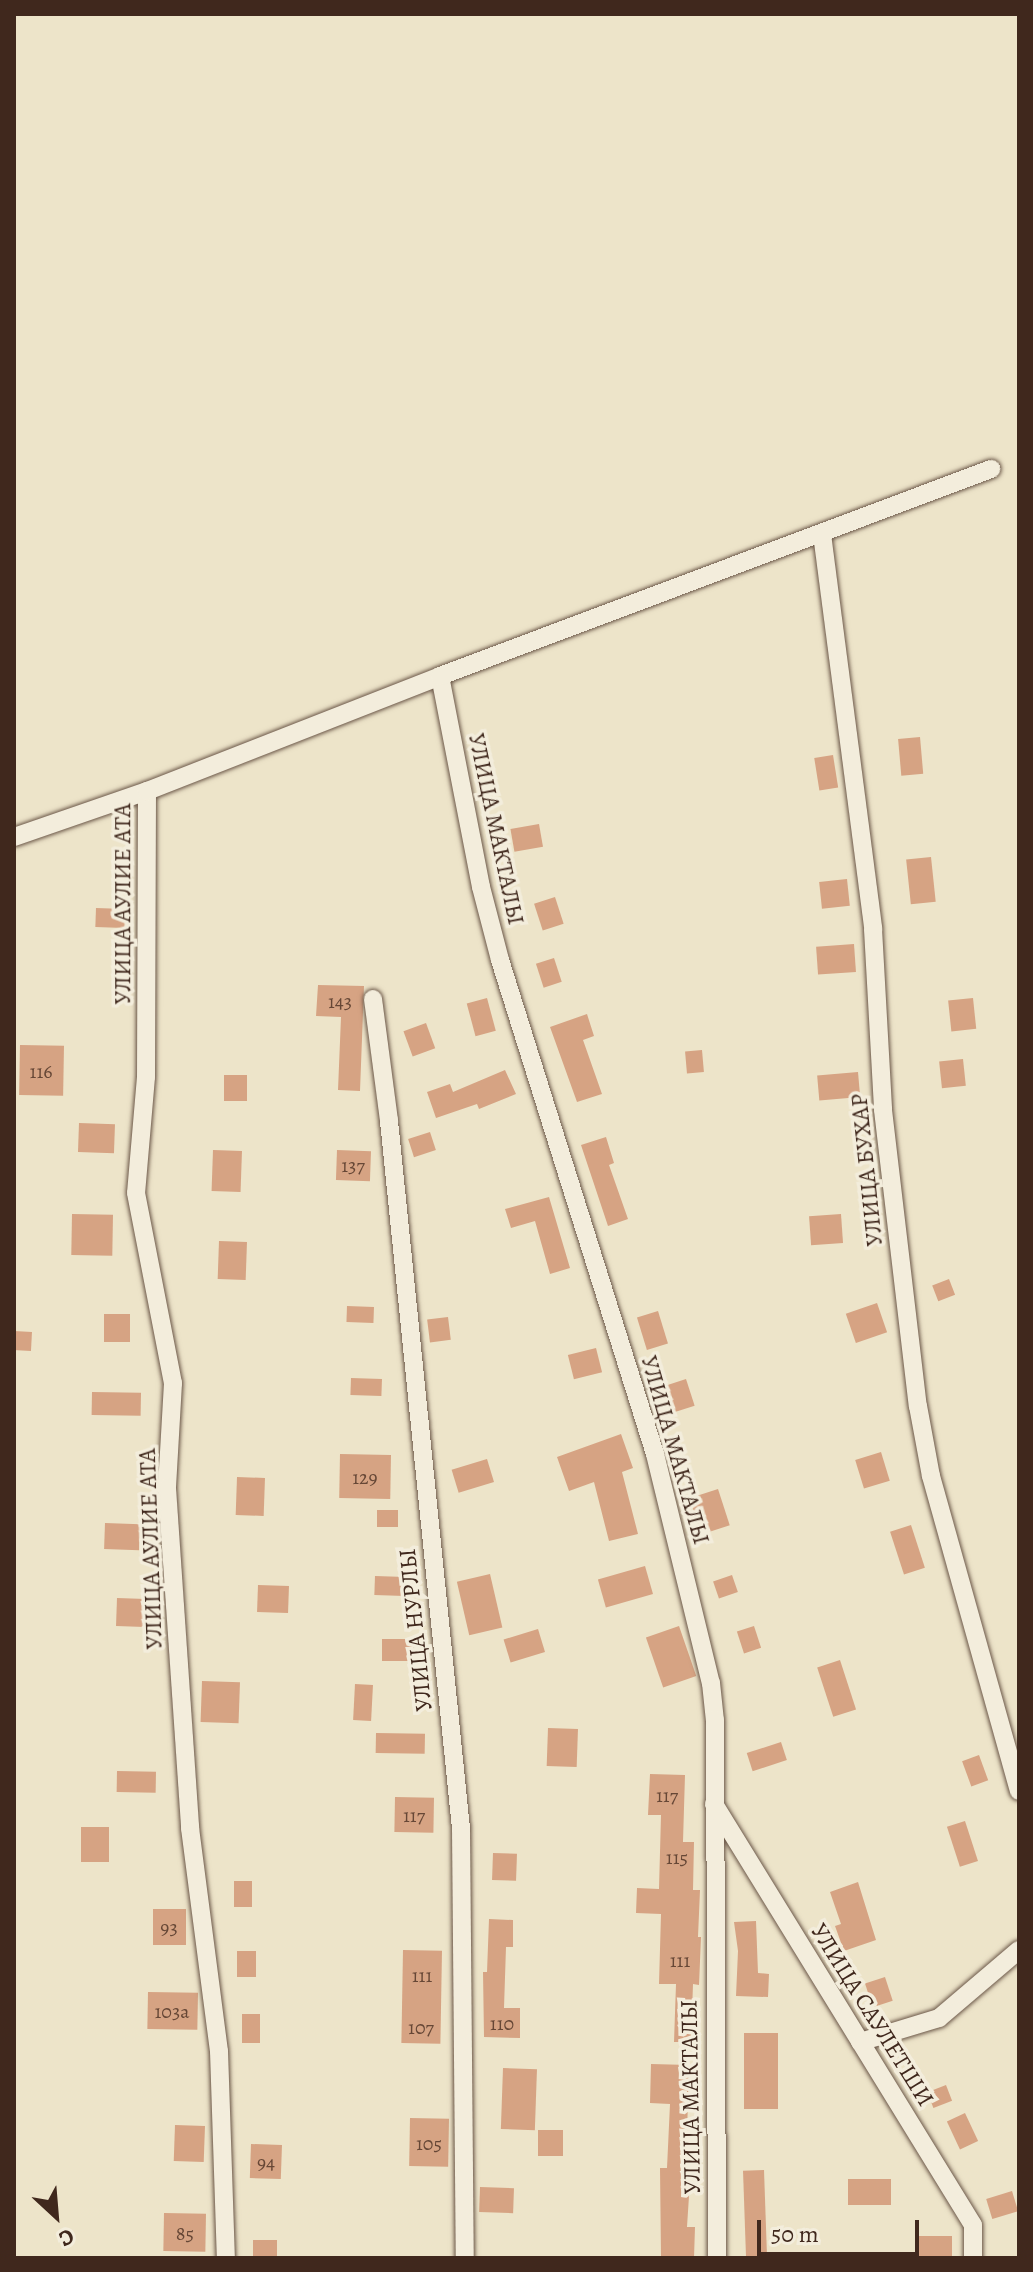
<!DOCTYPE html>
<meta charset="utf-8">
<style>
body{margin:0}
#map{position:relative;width:1033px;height:2272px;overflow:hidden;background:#ede4c9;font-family:Alegreya,serif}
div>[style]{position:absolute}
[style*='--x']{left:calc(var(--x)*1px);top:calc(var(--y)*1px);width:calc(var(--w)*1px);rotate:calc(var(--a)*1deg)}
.building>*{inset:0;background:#d6a383;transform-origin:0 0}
.roads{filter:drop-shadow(0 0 2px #6b5748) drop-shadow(0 0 2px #6b5748)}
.minor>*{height:18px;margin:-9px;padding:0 9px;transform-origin:9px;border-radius:9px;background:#f3eddc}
span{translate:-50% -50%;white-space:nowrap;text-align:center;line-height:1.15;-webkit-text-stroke:7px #f3eddc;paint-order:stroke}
.number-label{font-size:20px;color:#664736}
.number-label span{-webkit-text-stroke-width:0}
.street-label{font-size:24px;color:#40281d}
.frame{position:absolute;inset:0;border:16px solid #40281d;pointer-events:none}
.north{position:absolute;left:16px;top:2176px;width:80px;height:80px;-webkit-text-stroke:6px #f3eddc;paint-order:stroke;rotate:154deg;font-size:22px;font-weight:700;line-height:32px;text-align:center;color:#40281d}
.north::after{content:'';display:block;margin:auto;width:28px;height:36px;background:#40281d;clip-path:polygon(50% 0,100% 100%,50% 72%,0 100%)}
.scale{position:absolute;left:757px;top:2220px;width:162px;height:36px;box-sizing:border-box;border:4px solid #40281d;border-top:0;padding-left:10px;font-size:24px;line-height:28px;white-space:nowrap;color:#40281d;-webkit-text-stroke:6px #f3eddc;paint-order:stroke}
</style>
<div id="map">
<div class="building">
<div style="left:920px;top:737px;width:37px;height:22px;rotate:85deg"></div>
<div style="left:833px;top:755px;width:33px;height:19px;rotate:81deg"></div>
<div style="left:539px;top:824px;width:23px;height:29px;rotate:80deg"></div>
<div style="left:931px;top:857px;width:45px;height:25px;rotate:84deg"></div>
<div style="left:847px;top:879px;width:27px;height:28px;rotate:84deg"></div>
<div style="left:555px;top:897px;width:28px;height:22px;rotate:72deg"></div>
<div style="left:96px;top:908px;width:29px;height:19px;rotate:2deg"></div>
<div style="left:854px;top:944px;width:28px;height:38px;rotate:86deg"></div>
<div style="left:554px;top:958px;width:25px;height:19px;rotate:72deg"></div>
<div style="clip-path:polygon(318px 985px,364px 986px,360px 1091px,338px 1090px,341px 1017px,316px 1016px)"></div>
<div style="left:487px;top:998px;width:34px;height:21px;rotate:75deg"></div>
<div style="left:973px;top:998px;width:31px;height:25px;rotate:84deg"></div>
<div style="clip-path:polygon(587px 1014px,594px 1036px,583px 1040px,602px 1094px,577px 1102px,550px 1027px)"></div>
<div style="left:426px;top:1023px;width:27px;height:24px;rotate:70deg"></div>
<div style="left:20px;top:1045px;width:44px;height:50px;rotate:1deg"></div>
<div style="left:702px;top:1050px;width:22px;height:17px;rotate:85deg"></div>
<div style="left:963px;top:1059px;width:27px;height:24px;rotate:84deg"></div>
<div style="clip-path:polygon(505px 1070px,516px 1094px,479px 1109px,477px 1104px,436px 1118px,427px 1092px,450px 1084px,453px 1092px)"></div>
<div style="left:858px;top:1072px;width:25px;height:41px;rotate:85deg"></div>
<div style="left:224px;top:1075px;width:23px;height:26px"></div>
<div style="left:79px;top:1123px;width:36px;height:29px;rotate:2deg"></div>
<div style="left:430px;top:1132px;width:19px;height:23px;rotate:72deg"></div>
<div style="clip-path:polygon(606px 1137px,614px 1163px,609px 1165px,628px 1219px,608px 1226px,581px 1145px)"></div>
<div style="left:213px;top:1150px;width:29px;height:41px;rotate:2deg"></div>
<div style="left:337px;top:1150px;width:34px;height:30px;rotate:2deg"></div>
<div style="clip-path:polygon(549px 1197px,570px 1268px,550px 1274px,535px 1221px,511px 1228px,505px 1209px)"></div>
<div style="left:72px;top:1214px;width:41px;height:41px;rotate:1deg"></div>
<div style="left:841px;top:1214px;width:29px;height:32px;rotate:86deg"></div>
<div style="left:219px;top:1241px;width:28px;height:38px;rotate:2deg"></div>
<div style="left:949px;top:1279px;width:17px;height:18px;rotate:69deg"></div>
<div style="left:877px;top:1303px;width:31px;height:33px;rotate:71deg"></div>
<div style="left:347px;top:1306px;width:27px;height:16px;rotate:2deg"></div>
<div style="left:658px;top:1311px;width:34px;height:22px;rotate:73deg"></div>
<div style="left:104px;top:1314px;width:26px;height:28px"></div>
<div style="left:448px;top:1317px;width:23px;height:21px;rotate:83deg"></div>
<div style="left:14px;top:1331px;width:18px;height:19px;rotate:3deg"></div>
<div style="left:596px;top:1348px;width:25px;height:29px;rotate:76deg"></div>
<div style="left:351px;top:1378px;width:31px;height:17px;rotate:2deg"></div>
<div style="left:686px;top:1379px;width:28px;height:29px;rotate:72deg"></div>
<div style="left:92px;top:1392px;width:49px;height:23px;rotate:1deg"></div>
<div style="clip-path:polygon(621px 1434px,633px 1468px,622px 1472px,638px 1534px,609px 1541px,594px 1482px,569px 1491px,557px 1457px)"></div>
<div style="left:881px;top:1452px;width:30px;height:27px;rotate:73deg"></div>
<div style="left:340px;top:1454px;width:51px;height:44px;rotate:1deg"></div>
<div style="left:487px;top:1459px;width:24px;height:37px;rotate:73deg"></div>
<div style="left:237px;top:1477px;width:28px;height:38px;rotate:2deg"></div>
<div style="left:718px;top:1489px;width:38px;height:30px;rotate:72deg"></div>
<div style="left:377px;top:1510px;width:21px;height:17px"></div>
<div style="left:105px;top:1523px;width:35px;height:26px;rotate:2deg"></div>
<div style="left:911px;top:1525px;width:45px;height:22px;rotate:72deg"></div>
<div style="left:645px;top:1566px;width:29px;height:49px;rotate:74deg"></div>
<div style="left:490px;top:1574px;width:55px;height:34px;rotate:77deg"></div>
<div style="left:732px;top:1575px;width:18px;height:20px;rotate:71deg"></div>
<div style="left:375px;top:1576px;width:38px;height:19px;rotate:2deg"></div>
<div style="left:258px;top:1585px;width:31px;height:27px;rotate:2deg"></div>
<div style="left:117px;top:1598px;width:36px;height:28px;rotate:2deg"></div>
<div style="left:679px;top:1626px;width:53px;height:35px;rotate:71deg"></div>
<div style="left:754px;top:1626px;width:23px;height:18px;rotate:72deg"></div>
<div style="left:538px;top:1629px;width:24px;height:36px;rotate:73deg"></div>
<div style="left:382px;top:1639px;width:32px;height:22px"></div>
<div style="left:840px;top:1660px;width:52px;height:24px;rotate:72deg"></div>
<div style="left:202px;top:1681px;width:38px;height:41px;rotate:2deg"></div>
<div style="left:355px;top:1684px;width:18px;height:36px;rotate:3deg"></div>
<div style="left:548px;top:1728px;width:30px;height:38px;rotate:2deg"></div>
<div style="left:376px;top:1733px;width:49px;height:20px;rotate:1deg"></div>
<div style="left:781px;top:1742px;width:19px;height:36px;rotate:72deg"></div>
<div style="left:979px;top:1755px;width:27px;height:18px;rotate:70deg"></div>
<div style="left:117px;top:1771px;width:39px;height:21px;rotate:1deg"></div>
<div style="clip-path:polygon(650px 1774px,685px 1775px,683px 1842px,694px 1842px,693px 1890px,700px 1890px,698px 1937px,701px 1937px,699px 1985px,693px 1984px,691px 2042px,674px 2042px,676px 1984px,659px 1984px,661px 1914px,636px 1913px,637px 1888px,659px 1889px,661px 1815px,648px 1815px)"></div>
<div style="left:395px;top:1797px;width:39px;height:35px;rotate:1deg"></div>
<div style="left:965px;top:1821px;width:42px;height:19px;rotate:72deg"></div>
<div style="left:81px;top:1827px;width:28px;height:35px"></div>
<div style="left:493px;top:1853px;width:24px;height:27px;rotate:2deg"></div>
<div style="left:234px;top:1881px;width:18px;height:26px"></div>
<div style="clip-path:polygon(858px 1882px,876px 1940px,844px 1951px,835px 1926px,841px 1924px,830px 1892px)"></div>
<div style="left:153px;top:1909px;width:33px;height:36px"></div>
<div style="clip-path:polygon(489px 1919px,513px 1920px,513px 1947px,506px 1947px,504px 2008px,520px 2008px,520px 2038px,484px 2037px,483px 1972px,487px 1972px)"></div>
<div style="clip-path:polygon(756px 1921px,758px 1973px,769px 1974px,768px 1997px,736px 1996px,738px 1951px,734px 1922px)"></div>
<div style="left:403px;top:1950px;width:39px;height:93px;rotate:1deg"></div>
<div style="left:237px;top:1951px;width:19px;height:26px"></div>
<div style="left:885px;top:1977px;width:25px;height:21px;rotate:72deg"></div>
<div style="left:148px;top:1992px;width:50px;height:37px;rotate:1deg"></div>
<div style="left:242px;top:2014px;width:18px;height:29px"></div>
<div style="left:744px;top:2033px;width:34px;height:76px"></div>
<div style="clip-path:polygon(651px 2064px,689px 2065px,687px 2134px,693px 2134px,687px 2227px,695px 2227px,694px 2258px,661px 2258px,660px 2168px,667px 2168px,670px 2104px,650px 2103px)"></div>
<div style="left:503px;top:2068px;width:34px;height:61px;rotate:2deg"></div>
<div style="left:946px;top:2085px;width:17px;height:20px;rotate:69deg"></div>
<div style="left:965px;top:2113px;width:31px;height:20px;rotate:65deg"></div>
<div style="left:410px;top:2118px;width:39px;height:48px;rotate:1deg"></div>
<div style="left:175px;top:2125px;width:30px;height:36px;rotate:2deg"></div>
<div style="left:538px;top:2130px;width:25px;height:26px"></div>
<div style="left:251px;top:2144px;width:31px;height:34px;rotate:2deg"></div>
<div style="left:764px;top:2170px;width:88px;height:21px;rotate:88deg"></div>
<div style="left:848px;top:2179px;width:43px;height:26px"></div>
<div style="left:480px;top:2187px;width:34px;height:25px;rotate:2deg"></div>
<div style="left:1012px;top:2191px;width:21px;height:27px;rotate:73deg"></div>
<div style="left:164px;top:2213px;width:42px;height:38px;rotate:1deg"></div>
<div style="left:919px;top:2236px;width:33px;height:22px"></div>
<div style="left:253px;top:2240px;width:24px;height:16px"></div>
</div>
<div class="roads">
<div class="minor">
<div style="--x:822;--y:534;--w:398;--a:82.6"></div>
<div style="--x:873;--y:929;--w:181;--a:86.8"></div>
<div style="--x:883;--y:1110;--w:298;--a:83.3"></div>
<div style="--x:918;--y:1406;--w:71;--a:79.5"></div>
<div style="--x:931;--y:1476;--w:327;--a:74.4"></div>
<div style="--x:440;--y:676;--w:215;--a:79"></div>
<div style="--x:481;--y:887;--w:75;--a:75.4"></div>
<div style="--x:500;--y:960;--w:518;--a:72.58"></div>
<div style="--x:655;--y:1454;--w:236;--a:76.3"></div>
<div style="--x:711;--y:1683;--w:37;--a:84"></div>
<div style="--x:715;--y:1720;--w:538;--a:89.79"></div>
<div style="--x:147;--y:791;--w:286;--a:90.2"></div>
<div style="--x:146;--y:1077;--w:116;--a:94.9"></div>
<div style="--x:136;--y:1193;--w:194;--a:79"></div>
<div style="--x:173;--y:1383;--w:105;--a:93.3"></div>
<div style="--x:167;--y:1488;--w:341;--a:86.1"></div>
<div style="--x:190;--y:1828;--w:225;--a:82.6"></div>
<div style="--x:219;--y:2051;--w:207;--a:88.1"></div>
<div style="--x:14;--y:837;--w:141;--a:-19.1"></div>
<div style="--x:147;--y:791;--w:315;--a:-21.4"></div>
<div style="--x:440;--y:676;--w:589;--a:-20.59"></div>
<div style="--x:373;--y:999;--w:123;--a:82.5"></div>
<div style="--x:389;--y:1121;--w:711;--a:84.19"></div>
<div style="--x:461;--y:1828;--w:430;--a:89.5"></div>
<div style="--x:714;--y:1804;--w:494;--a:58.4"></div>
<div style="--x:973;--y:2225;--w:33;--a:90"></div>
<div style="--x:860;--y:2042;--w:83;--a:-16.9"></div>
<div style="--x:939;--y:2018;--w:105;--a:-40.4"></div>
</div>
</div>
<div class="number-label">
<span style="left:340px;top:1001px">143</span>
<span style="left:41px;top:1071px">116</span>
<span style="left:353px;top:1165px">137</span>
<span style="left:365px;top:1477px">129</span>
<span style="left:667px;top:1795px">117</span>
<span style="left:414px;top:1815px">117</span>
<span style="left:677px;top:1857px">115</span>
<span style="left:169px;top:1927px">93</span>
<span style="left:680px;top:1960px">111</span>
<span style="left:422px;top:1975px">111</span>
<span style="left:172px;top:2011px">103а</span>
<span style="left:502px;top:2023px">110</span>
<span style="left:421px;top:2027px">107</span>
<span style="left:429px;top:2143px">105</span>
<span style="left:266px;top:2162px">94</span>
<span style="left:185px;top:2233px">85</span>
</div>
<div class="street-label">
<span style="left:496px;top:829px;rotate:78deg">УЛИЦА МАКТАЛЫ</span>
<span style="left:123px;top:904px;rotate:-90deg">УЛИЦА АУЛИЕ АТА</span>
<span style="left:867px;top:1170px;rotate:-96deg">УЛИЦА БУХАР</span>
<span style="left:675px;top:1450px;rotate:74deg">УЛИЦА МАКТАЛЫ</span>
<span style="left:151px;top:1549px;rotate:-92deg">УЛИЦА АУЛИЕ АТА</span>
<span style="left:416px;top:1630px;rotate:-96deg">УЛИЦА НУРЛЫ</span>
<span style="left:872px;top:2015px;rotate:58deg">УЛИЦА САУЛЕТШИ</span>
<span style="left:691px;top:2097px;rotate:-91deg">УЛИЦА МАКТАЛЫ</span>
</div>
<div class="frame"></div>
<div class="north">С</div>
<div class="scale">50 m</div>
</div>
